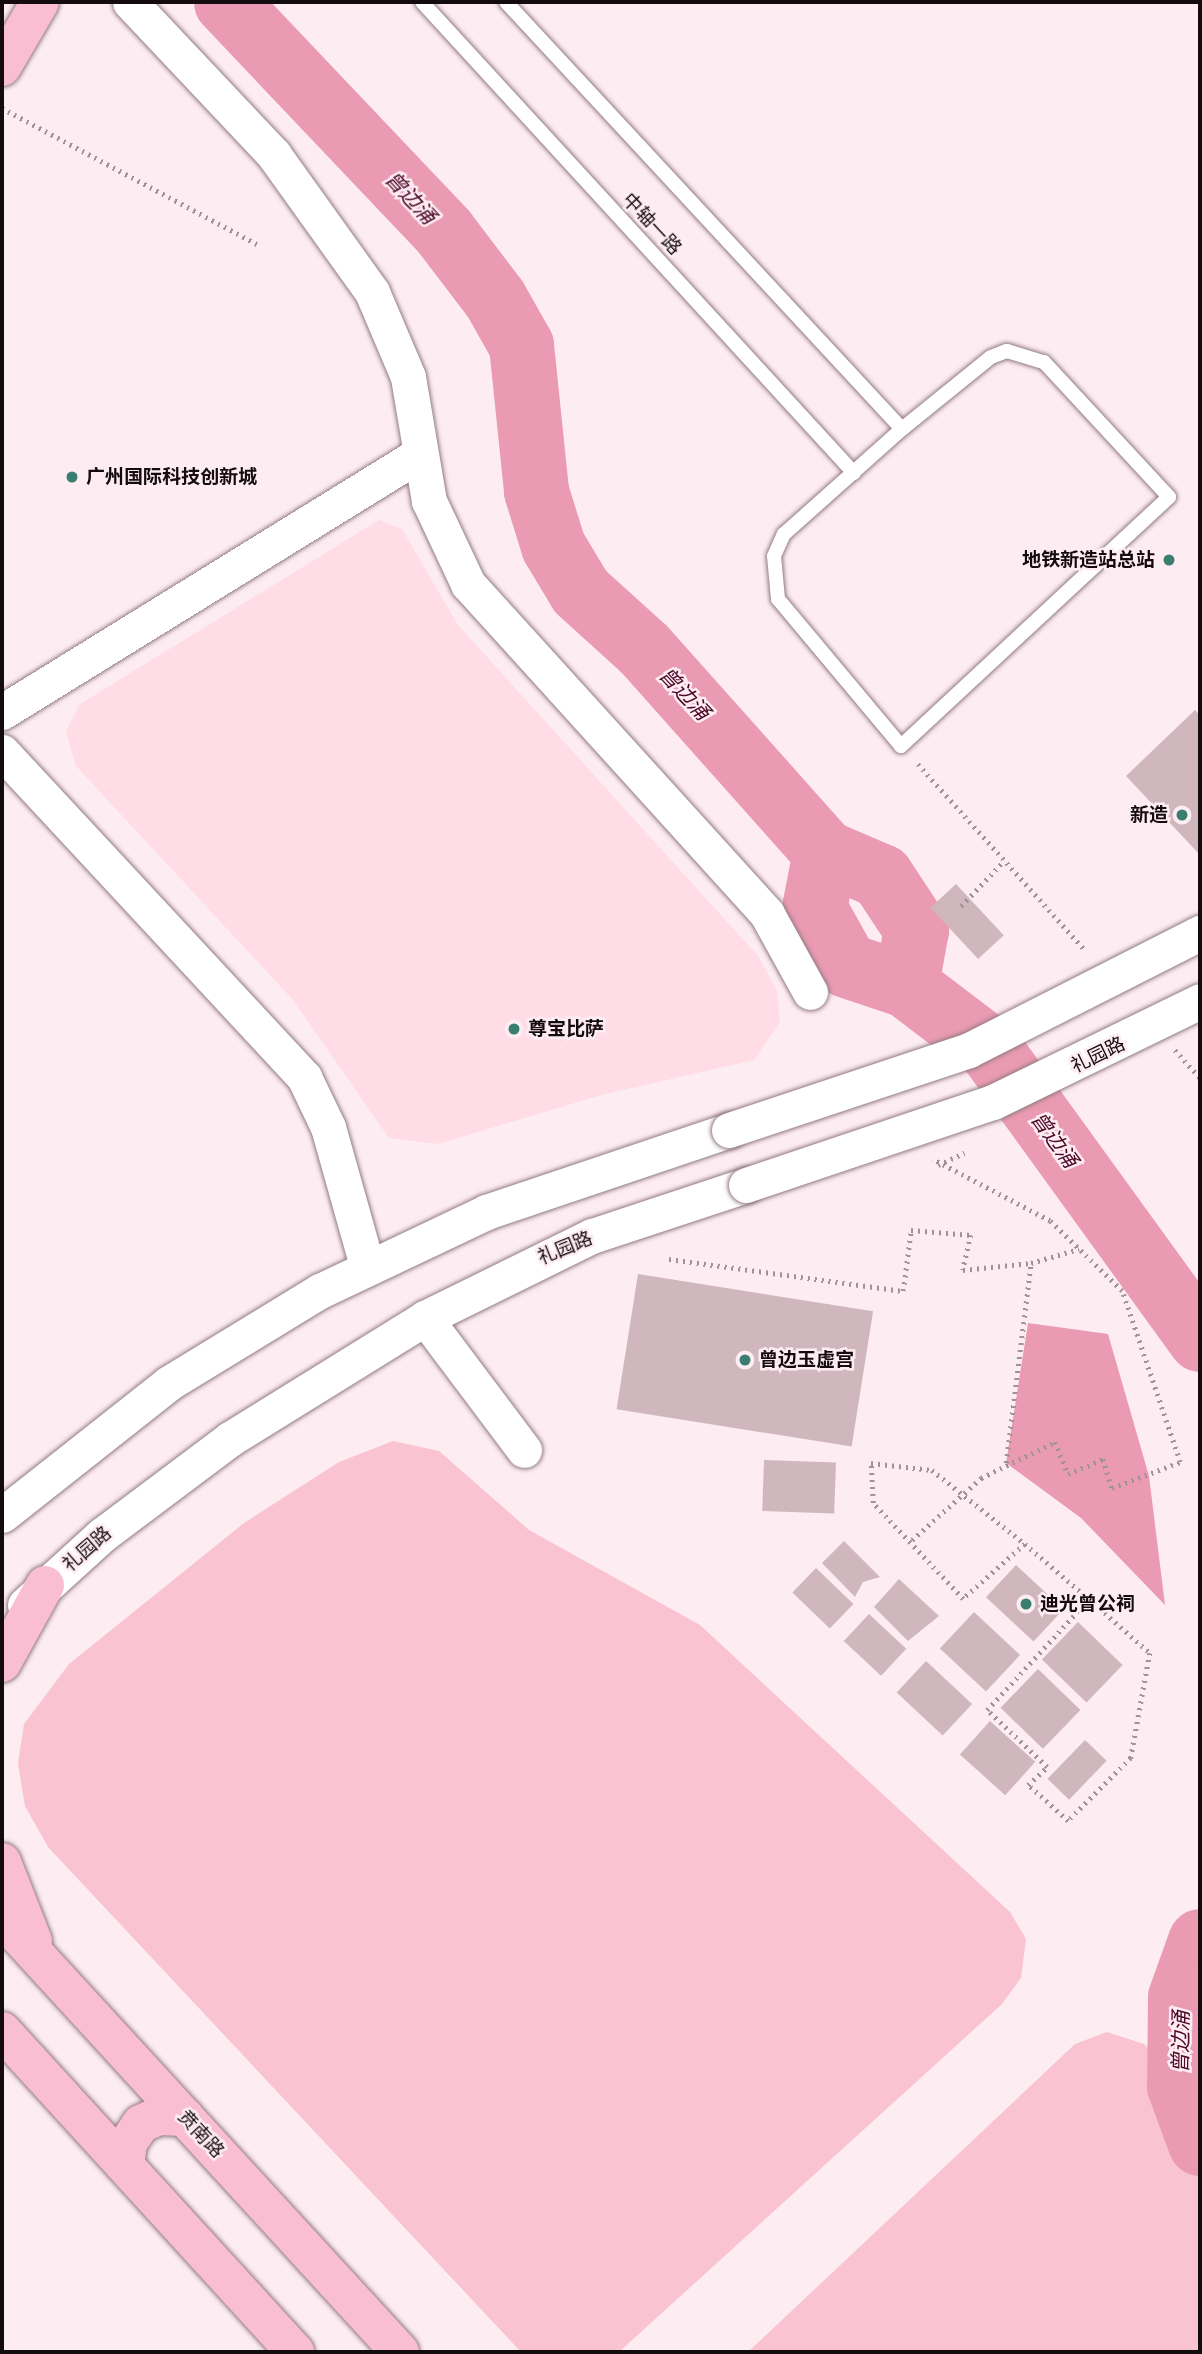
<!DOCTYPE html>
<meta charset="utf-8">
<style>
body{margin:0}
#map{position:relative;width:1202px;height:2354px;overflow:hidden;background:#fdedf2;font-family:"IBM Plex Sans","Noto Sans SC",sans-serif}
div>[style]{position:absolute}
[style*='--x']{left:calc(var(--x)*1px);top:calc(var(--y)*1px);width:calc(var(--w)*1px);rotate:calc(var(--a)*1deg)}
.built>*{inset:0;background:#ffdce6}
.green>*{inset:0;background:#f9c3d2}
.forest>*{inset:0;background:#ea9bb3}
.river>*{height:65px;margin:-32.5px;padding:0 32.5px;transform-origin:32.5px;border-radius:32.5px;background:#ea9bb3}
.building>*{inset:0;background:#cfb7bd;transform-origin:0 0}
.path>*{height:4.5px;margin-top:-2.25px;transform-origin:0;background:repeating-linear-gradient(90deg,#a09397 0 2px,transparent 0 7px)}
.roads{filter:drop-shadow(0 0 2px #927b81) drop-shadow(0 0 2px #927b81)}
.service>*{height:14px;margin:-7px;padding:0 7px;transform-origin:7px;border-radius:7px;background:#fff}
.tertiary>*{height:35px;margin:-17.5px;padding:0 17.5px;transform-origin:17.5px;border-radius:17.5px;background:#fff}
.primary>*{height:38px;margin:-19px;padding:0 19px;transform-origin:19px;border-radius:19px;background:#f9bed1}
.bridges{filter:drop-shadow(0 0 2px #927b81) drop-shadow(0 0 2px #927b81)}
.tertiary-bridge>*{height:35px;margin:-17.5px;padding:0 17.5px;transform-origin:17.5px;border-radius:17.5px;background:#fff}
.dots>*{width:19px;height:19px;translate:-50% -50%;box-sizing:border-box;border:4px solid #fdedf2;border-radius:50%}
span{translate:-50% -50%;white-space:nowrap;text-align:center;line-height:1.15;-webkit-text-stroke:5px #fdedf2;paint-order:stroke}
.street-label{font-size:19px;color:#130b0e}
.poi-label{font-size:19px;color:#130b0e;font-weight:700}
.left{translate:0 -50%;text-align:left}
.right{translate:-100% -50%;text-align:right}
.water-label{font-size:21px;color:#4e0928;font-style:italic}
.frame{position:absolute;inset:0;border:4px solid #130b0e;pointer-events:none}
</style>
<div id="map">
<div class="built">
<div style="clip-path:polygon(379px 520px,402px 529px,458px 625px,758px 956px,777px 991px,780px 1022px,754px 1060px,601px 1095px,438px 1144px,389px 1138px,293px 1000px,76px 766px,66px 731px,80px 704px)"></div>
</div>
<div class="green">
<div style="clip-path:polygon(393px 1441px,439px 1451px,529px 1530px,700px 1625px,1010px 1912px,1026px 1939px,1021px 1978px,1002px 2004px,619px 2352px,521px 2352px,48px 1847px,25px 1806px,18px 1763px,24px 1724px,69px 1664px,244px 1523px,339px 1462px)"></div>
<div style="clip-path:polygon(1107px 2032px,1144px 2044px,1200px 2104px,1200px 2352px,748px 2352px,1075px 2044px)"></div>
</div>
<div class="forest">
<div style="clip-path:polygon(1028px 1323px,1108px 1334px,1149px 1476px,1165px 1605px,1081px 1518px,1006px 1463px)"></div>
</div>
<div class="river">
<div style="--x:226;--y:2;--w:317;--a:46.5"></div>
<div style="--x:444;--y:232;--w:84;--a:52.7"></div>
<div style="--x:495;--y:299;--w:53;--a:60.5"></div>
<div style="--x:521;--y:345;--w:147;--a:84.1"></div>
<div style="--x:536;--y:491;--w:58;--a:72.8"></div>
<div style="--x:553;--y:546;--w:52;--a:59"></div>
<div style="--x:580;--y:591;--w:86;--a:42.2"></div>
<div style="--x:644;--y:649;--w:272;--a:48.3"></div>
<div style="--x:825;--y:852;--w:61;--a:23.2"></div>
<div style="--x:881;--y:876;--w:64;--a:56.6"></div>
<div style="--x:916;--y:929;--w:57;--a:100.1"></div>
<div style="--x:906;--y:985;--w:106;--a:37.3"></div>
<div style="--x:990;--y:1049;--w:358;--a:54.1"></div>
<div style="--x:825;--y:852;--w:57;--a:101.1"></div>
<div style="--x:814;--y:908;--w:65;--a:60.7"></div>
<div style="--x:846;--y:965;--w:63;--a:18.4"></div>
<div style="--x:1200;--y:1941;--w:59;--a:109.7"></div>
<div style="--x:1180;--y:1997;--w:89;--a:90.6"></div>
<div style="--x:1179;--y:2086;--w:61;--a:69.8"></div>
</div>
<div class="building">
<div style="clip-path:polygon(1195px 710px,1200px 715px,1200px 855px,1126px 776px)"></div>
<div style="left:956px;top:884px;width:70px;height:35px;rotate:47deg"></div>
<div style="left:638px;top:1274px;width:238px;height:137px;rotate:9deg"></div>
<div style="left:764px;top:1460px;width:72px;height:51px;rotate:2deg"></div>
<div style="clip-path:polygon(844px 1541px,880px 1577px,863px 1582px,855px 1597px,822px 1563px)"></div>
<div style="left:1016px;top:1565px;width:65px;height:44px;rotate:43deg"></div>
<div style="left:816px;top:1568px;width:52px;height:34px;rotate:44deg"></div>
<div style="clip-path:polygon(899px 1579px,939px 1616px,908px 1641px,874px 1607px)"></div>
<div style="left:974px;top:1612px;width:63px;height:50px;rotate:43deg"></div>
<div style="left:869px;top:1614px;width:51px;height:37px;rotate:43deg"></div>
<div style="left:1078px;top:1622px;width:62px;height:52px;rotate:44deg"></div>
<div style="left:926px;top:1661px;width:63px;height:43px;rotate:43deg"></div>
<div style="left:1038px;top:1669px;width:59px;height:54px;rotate:44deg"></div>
<div style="left:990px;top:1721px;width:61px;height:45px;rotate:42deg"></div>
<div style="left:1085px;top:1740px;width:30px;height:54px;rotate:44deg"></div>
</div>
<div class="path">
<div style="--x:2;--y:108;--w:291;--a:28.1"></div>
<div style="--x:918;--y:764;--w:250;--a:48.1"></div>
<div style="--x:961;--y:906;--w:62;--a:-46.3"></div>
<div style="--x:1175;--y:1050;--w:38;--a:48"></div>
<div style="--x:938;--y:1165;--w:29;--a:-25"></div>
<div style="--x:669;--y:1259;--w:236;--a:7.8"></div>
<div style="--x:903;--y:1291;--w:62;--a:-82.5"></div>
<div style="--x:911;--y:1230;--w:60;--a:4.8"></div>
<div style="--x:971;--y:1235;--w:36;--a:103"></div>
<div style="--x:963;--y:1270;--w:68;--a:-5.9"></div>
<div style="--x:1006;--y:1463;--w:202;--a:-82.9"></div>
<div style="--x:1031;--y:1263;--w:50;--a:-16.3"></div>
<div style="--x:912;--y:1540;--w:93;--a:-41.9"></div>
<div style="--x:981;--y:1478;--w:82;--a:-25.9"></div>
<div style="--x:1055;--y:1442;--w:35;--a:68"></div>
<div style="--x:1068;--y:1474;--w:38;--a:-23"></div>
<div style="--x:1103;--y:1459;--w:30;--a:73"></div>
<div style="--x:1112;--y:1488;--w:73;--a:-20.9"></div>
<div style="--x:1180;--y:1462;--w:181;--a:-108.7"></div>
<div style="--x:1122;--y:1291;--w:100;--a:-135.8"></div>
<div style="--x:1050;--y:1221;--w:133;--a:-152.3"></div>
<div style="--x:1025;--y:1544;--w:83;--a:138.4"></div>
<div style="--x:963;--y:1599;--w:132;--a:-133.2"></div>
<div style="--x:873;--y:1503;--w:40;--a:-92.9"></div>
<div style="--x:871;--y:1463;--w:61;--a:6.5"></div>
<div style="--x:932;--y:1470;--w:119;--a:38.5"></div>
<div style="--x:1025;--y:1544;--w:84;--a:40.7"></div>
<div style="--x:1089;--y:1599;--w:81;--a:41.5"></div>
<div style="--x:1150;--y:1653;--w:107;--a:100.3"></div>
<div style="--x:1131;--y:1758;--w:89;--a:135"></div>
<div style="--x:1068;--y:1821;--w:54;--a:-138"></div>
<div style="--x:1028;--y:1785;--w:26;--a:-43"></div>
<div style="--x:1047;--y:1767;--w:83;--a:-136.5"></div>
<div style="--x:987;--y:1710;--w:151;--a:-47.4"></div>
</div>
<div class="roads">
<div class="service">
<div style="--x:422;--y:2;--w:639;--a:47.47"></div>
<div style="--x:506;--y:2;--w:582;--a:47.16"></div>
<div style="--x:1007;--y:351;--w:39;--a:17"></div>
<div style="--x:1044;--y:362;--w:184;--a:47.2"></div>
<div style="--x:1169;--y:497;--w:366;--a:137.1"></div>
<div style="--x:901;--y:746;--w:192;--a:-129.9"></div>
<div style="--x:778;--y:599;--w:43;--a:-95.3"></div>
<div style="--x:774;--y:556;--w:24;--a:-66"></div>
<div style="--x:784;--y:534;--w:158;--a:-41.7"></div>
<div style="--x:902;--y:429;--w:114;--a:-39"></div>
<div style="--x:991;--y:357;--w:17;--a:-21"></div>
</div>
<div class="tertiary">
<div style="--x:130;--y:2;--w:210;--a:46.7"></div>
<div style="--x:274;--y:155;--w:168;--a:54.4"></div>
<div style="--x:372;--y:292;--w:92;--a:67"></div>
<div style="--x:408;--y:377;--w:126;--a:80.4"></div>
<div style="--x:429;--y:501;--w:92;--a:64.8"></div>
<div style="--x:468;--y:584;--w:445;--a:47.8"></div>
<div style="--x:767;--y:914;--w:89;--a:61.1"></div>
<div style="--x:2;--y:712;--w:491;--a:-31.7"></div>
<div style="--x:2;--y:752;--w:444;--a:47.1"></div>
<div style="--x:304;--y:1077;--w:55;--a:64.4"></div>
<div style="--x:328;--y:1127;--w:144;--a:74.3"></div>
<div style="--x:425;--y:1318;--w:165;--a:53.1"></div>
<div style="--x:2;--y:1515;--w:213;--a:-38.3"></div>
<div style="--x:169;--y:1383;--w:177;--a:-31.4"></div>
<div style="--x:320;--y:1291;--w:184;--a:-25.4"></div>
<div style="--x:486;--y:1212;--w:256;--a:-18.6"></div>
<div style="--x:25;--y:1605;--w:104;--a:-42.3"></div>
<div style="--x:102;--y:1535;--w:160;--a:-36.9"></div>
<div style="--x:230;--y:1439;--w:229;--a:-31.8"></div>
<div style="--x:425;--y:1318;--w:186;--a:-26.2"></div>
<div style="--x:592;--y:1236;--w:162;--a:-18.3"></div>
</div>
<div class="primary">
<div style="--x:2;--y:67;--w:75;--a:-59.7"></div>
<div style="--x:2;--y:1663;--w:89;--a:-61.1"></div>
<div style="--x:2;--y:1862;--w:85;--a:68.6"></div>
<div style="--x:2;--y:1918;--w:589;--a:47.48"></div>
<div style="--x:2;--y:2031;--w:435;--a:47.6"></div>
<div style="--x:125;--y:2165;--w:22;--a:-82"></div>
<div style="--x:128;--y:2143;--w:23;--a:-56"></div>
<div style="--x:141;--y:2124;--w:19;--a:-25"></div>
<div style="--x:158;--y:2116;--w:27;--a:2"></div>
</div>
</div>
<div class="bridges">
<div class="tertiary-bridge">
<div style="--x:729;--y:1130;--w:253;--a:-18.4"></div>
<div style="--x:969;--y:1050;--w:259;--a:-26.9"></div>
<div style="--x:746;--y:1185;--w:261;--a:-18.6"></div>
<div style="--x:993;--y:1102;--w:230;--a:-26"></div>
</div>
</div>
<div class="dots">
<div style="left:72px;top:477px;background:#3a7e71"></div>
<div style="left:1169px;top:560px;background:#3a7e71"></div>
<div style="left:1182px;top:815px;background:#3a7e71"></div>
<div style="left:514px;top:1029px;background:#3a7e71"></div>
<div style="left:745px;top:1360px;background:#3a7e71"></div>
<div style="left:1026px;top:1604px;background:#3a7e71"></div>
</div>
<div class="street-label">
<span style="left:652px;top:224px;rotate:47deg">中轴一路</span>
<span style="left:1098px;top:1055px;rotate:-26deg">礼园路</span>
<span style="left:565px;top:1248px;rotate:-22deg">礼园路</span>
<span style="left:87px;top:1549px;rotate:-41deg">礼园路</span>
<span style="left:201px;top:2134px;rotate:47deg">贲南路</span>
</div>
<div class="poi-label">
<span class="left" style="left:86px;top:477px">广州国际科技创新城</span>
<span class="right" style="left:1155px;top:560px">地铁新造站总站</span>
<span class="right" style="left:1168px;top:815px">新造</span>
<span class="left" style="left:528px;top:1029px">尊宝比萨</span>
<span class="left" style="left:759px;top:1360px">曾边玉虚宫</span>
<span class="left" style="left:1040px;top:1604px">迪光曾公祠</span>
</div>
<div class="water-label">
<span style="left:411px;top:197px;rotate:47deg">曾边涌</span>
<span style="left:685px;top:693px;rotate:47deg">曾边涌</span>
<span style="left:1055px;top:1139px;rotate:54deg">曾边涌</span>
<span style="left:1180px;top:2042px;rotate:-89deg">曾边涌</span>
</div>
<div class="frame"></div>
</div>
